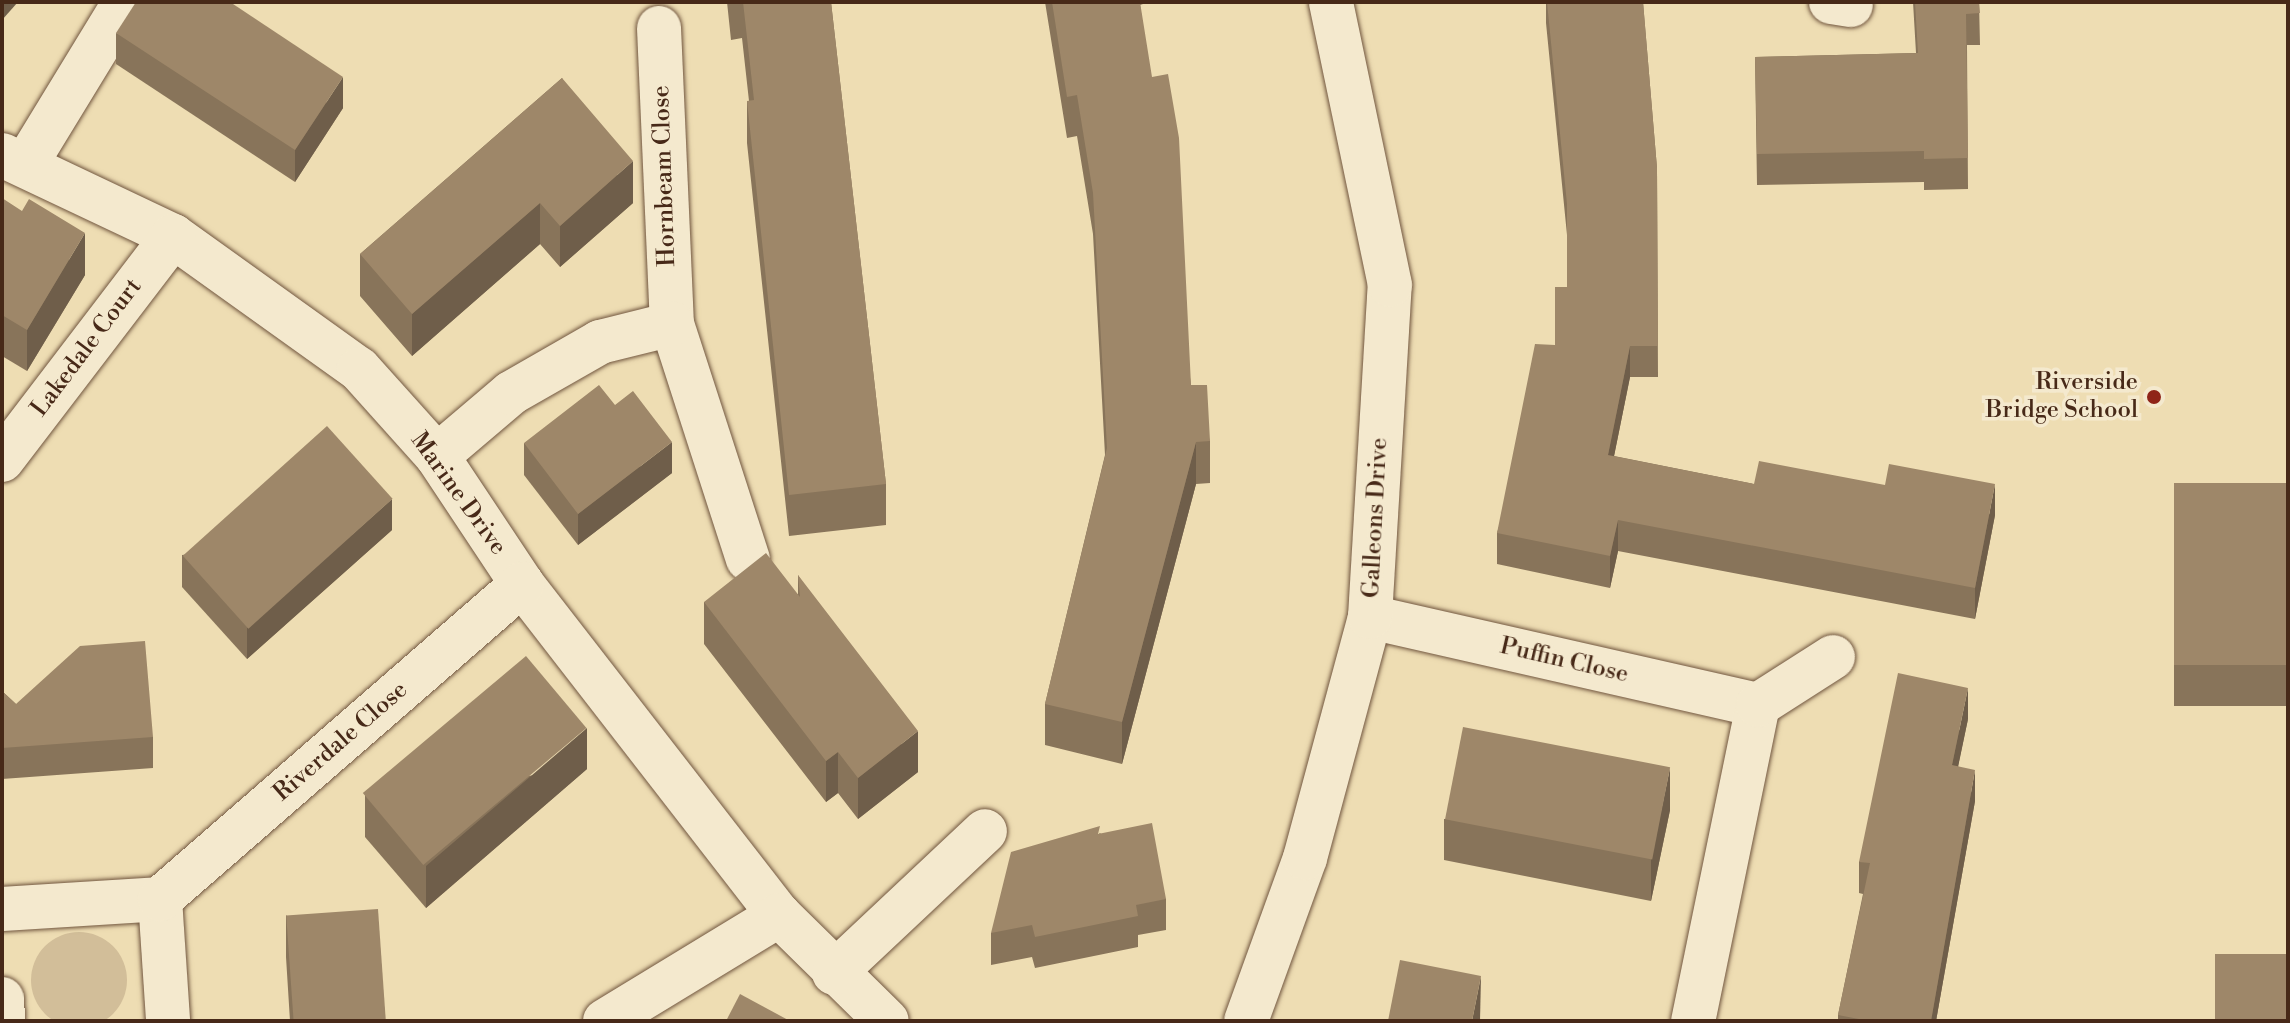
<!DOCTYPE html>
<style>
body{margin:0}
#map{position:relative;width:2290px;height:1023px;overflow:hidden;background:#eeddb3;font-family:"Libre Bodoni",serif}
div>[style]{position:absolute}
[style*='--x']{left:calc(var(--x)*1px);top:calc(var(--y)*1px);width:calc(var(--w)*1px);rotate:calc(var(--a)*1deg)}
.green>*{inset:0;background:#d2be99}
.round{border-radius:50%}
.roads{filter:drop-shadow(0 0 2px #71563f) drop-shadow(0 0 2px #71563f)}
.minor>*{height:44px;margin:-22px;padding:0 22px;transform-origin:22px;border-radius:22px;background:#f4e9ce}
.wall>*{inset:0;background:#88745a;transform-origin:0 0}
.shaded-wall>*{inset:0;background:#6f5e4a}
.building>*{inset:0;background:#9e8769;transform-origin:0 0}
.dots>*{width:22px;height:22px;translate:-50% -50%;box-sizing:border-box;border:4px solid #f4e9ce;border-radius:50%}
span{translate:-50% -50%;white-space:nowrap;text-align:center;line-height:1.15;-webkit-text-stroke:7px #f4e9ce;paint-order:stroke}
.street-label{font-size:24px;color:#472918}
.poi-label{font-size:24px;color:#472918}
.right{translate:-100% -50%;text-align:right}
.frame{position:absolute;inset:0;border:4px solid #472918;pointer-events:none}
</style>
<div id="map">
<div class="green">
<div class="round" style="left:31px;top:932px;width:96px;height:96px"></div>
</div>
<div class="roads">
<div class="minor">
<div style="--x:1831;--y:2;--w:20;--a:9"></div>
<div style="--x:659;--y:28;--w:296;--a:87.5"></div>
<div style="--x:672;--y:324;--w:247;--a:72.1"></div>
<div style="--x:2;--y:155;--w:189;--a:25.3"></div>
<div style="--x:173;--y:236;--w:229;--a:35.6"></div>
<div style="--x:359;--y:369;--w:117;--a:48.1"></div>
<div style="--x:437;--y:456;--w:154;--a:56.4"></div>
<div style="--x:522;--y:584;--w:419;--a:52.2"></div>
<div style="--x:779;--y:915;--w:151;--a:44.5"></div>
<div style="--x:26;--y:164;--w:190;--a:-58.6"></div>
<div style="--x:437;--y:456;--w:97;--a:-40.4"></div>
<div style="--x:511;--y:393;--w:103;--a:-29.8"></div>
<div style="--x:600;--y:342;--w:74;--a:-14"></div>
<div style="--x:2;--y:460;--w:282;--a:-52.6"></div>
<div style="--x:1370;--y:617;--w:398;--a:12.8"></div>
<div style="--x:1758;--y:705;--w:323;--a:101.6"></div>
<div style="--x:1758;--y:705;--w:89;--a:-32.6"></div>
<div style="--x:160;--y:899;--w:122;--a:86.2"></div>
<div style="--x:2;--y:909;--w:158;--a:-3.6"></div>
<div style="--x:160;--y:899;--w:480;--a:-41"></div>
<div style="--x:834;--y:973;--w:207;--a:-43.2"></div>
<div style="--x:2;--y:999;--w:22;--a:87"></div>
<div style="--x:605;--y:1021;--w:204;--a:-31.3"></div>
<div style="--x:1246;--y:1021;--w:173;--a:-70.1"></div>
<div style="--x:1305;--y:858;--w:250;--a:-74.9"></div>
<div style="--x:1370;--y:617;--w:333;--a:-86.6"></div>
<div style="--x:1390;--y:285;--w:289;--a:-101.8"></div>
</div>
</div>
<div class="wall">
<div style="clip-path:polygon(727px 2px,831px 2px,886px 484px,886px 525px,789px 536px,747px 143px,747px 101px,749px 101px,742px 38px,731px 40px)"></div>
<div style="clip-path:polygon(1045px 2px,1149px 2px,1140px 5px,1191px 385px,1210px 441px,1210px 483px,1196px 484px,1122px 764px,1045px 745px,1045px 704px,1105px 455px,1093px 234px,1077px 136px,1067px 138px)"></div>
<div style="clip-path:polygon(1546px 2px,1643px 2px,1657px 168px,1658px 377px,1630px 377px,1614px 456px,1754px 484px,1995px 515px,1975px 619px,1618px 551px,1610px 588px,1497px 564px,1497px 533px,1555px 345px,1567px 287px,1567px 235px,1546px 23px)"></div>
<div style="clip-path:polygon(1913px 2px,1979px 2px,1980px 45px,1967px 45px,1968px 189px,1924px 190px,1924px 182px,1757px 185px,1755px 57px,1916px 53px)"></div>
<div style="clip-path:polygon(116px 33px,343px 108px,295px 182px,116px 64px)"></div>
<div style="clip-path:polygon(562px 78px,633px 203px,560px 267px,540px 244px,412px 356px,360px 296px,360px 254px)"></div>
<div style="clip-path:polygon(2px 198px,85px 275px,27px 371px,2px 356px)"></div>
<div style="clip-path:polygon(524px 443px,672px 473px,578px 545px,524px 475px)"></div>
<div style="left:2174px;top:483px;width:114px;height:223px"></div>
<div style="clip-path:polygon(392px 530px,247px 659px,182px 587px,182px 555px)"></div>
<div style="clip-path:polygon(798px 575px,918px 772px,858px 819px,838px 793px,826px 802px,704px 644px,704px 602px,798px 594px)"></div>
<div style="clip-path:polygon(2px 691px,16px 704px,153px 737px,153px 768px,2px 779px)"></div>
<div style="clip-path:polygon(1968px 719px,1958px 766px,1975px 801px,1936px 1021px,1838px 1021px,1838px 1015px,1863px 894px,1859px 893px,1859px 862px)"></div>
<div style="clip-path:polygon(587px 769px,426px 908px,365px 837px,365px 795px)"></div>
<div style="clip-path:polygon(1670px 810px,1651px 901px,1444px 860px,1444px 819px)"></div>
<div style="clip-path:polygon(1100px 833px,1166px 899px,1166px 930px,1138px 935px,1138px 947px,1035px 968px,1032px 957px,991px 965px,991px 933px)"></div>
<div style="clip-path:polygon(286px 915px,386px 1021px,290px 1021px,286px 957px)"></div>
<div style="clip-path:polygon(2215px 959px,2288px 1021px,2217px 1021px)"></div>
</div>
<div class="shaded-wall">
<div style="clip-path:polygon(2px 2px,18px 2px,2px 20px)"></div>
<div style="clip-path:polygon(343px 77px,343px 108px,295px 182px,295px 150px)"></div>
<div style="clip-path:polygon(633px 161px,633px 203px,560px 267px,560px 226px)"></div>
<div style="clip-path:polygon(540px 203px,540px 244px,412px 356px,412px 314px)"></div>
<div style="clip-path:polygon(85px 233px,85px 275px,27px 371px,27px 330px)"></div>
<div style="clip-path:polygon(1630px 346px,1630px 377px,1608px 486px,1608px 455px)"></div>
<div style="clip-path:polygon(672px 442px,672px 473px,578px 545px,578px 514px)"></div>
<div style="clip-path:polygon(1196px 442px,1196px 484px,1122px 764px,1122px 722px)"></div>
<div style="clip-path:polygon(1995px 484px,1995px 515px,1975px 619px,1975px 588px)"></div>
<div style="clip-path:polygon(392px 499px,392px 530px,247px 659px,247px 628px)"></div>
<div style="clip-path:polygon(1618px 520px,1618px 551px,1610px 588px,1610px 556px)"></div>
<div style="clip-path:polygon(1968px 688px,1968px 719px,1952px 796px,1952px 765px)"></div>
<div style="clip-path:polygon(587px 728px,587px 769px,426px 908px,426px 866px)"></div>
<div style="clip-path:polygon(918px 731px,918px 772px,858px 819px,858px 778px)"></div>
<div style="clip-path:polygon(838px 752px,838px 793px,826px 802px,826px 761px)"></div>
<div style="clip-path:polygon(1670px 768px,1670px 810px,1651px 901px,1651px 860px)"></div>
<div style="clip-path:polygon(1975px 770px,1975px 801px,1936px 1021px,1931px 1021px)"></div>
<div style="clip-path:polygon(1481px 976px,1480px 1021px,1472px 1021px)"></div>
</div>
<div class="building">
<div style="clip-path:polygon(136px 2px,230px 2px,343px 77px,295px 150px,116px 33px)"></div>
<div style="clip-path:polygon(743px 2px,831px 2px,886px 484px,789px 495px,747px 101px,754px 100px)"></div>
<div style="clip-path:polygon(1052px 2px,1140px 2px,1152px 77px,1168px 74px,1179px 138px,1191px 385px,1207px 385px,1210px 441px,1196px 442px,1122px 722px,1045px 704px,1107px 448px,1093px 193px,1077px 95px,1067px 97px)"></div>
<div style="clip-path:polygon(1547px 2px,1643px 2px,1657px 168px,1658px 346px,1630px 346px,1608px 455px,1754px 484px,1759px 461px,1885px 485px,1889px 464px,1995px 484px,1975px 588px,1618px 520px,1610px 556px,1497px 533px,1535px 344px,1555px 345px,1555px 287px,1567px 287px,1567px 204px)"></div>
<div style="clip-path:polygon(1915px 2px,1979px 2px,1980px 13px,1966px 14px,1968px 158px,1924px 159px,1924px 151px,1757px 154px,1755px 57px,1918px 53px)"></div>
<div style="clip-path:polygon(562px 78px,633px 161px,560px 226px,540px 203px,412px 314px,360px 254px)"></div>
<div style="clip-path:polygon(2px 198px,22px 211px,29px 199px,85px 233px,27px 330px,2px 315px)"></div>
<div style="clip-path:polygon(599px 385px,615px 405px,633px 391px,672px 442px,578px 514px,524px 443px)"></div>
<div style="left:327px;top:426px;width:98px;height:194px;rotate:48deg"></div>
<div style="left:2174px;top:483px;width:114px;height:182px"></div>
<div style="clip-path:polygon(766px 553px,800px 597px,798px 575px,918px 731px,858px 778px,838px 752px,826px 761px,704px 602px)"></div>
<div style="clip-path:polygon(145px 641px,153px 737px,2px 748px,2px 691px,16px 704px,80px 646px)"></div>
<div style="left:526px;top:656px;width:94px;height:213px;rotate:50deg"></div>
<div style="clip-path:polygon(1898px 673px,1968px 688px,1952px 765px,1975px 770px,1931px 1021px,1869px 1021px,1838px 1015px,1870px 863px,1859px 862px)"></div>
<div style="left:1463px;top:727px;width:211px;height:94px;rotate:11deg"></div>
<div style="clip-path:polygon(1152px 823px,1166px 899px,1136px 905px,1138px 916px,1035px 937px,1032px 925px,991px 933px,1011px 852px,1100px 826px,1098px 834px)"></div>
<div style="left:378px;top:909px;width:112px;height:92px;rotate:86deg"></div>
<div style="left:2288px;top:954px;width:67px;height:73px;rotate:90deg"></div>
<div style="clip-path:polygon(1400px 960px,1481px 976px,1472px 1021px,1388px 1021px)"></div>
<div style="clip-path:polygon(740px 994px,790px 1021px,726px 1021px)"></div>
</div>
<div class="dots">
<div style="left:2154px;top:397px;background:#8f2418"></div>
</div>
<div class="street-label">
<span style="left:665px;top:176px;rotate:-92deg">Hornbeam Close</span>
<span style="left:87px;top:348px;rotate:-53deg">Lakedale Court</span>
<span style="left:458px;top:494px;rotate:54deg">Marine Drive</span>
<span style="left:1376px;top:518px;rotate:-87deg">Galleons Drive</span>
<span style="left:1564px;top:661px;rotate:13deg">Puffin Close</span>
<span style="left:341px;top:742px;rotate:-41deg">Riverdale Close</span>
</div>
<div class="poi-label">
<span class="right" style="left:2138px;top:397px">Riverside<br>Bridge School</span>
</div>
<div class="frame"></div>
</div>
